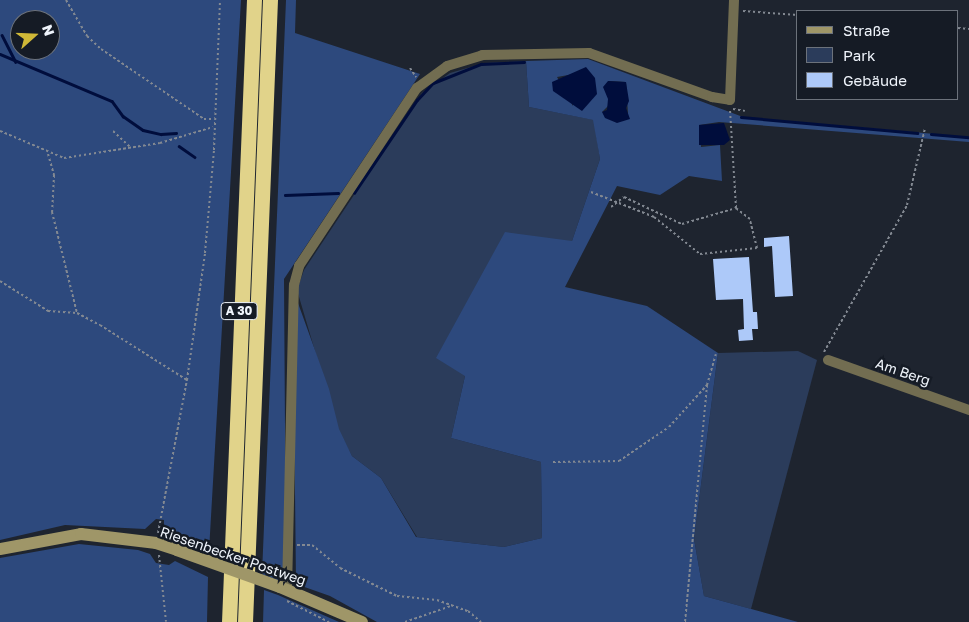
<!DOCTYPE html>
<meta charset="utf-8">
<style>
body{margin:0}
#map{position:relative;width:969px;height:622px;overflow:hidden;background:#1e242f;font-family:"Golos Text",sans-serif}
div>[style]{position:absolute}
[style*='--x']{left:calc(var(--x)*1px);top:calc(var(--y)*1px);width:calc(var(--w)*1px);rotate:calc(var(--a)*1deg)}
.green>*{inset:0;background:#2b3c5b}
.forest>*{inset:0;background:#2d497d}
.water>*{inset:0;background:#000d3c}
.stream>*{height:2.5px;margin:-1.25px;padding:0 1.25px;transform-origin:1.25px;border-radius:1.25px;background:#000d3c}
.building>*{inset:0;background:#adc9f9}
.path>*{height:2px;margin-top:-1px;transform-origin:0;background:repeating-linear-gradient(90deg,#838992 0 2.5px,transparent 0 5px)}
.street>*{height:10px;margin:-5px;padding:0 5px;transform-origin:5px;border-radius:5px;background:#726d51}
.secondary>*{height:12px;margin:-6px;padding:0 6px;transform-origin:6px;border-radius:6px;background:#9f9668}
.highway>*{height:15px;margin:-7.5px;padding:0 7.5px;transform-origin:7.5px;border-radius:7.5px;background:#e1d38a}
.secondary-bridge>*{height:12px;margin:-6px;padding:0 6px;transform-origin:6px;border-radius:6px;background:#9f9668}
span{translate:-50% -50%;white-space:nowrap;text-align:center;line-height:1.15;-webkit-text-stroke:5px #151b25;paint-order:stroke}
.shield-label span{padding:1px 4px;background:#151b25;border:1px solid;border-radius:4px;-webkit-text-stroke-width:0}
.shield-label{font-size:12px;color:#eff4fb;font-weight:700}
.street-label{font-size:14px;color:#eff4fb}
.legend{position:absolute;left:796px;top:10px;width:162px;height:90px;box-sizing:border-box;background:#151b25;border:1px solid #6c727b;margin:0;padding:6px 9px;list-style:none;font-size:15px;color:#eff4fb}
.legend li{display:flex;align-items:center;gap:10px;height:25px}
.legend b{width:25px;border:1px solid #6c727b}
.north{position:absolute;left:10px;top:10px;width:50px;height:50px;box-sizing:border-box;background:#151b25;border:1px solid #6c727b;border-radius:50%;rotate:70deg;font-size:14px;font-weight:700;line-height:20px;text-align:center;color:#eff4fb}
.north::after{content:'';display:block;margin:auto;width:18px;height:22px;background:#cfb837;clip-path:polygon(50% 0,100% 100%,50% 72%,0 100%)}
</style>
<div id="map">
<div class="green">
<div style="clip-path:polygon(526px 61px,529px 107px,594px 120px,600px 159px,572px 241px,465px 376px,451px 438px,541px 462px,542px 538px,504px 547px,417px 537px,381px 478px,352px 456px,338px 429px,297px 290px,304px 270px,422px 93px,450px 73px,485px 63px)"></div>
<div style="clip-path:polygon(798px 351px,817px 360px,751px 609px,704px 596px,694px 539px,718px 353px)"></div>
</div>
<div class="forest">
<div style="clip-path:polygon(evenodd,0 0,241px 0,209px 551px,171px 541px,164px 530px,164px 520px,156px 519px,145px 529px,65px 525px,0 540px,0 0,20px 20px,50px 20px,50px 50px,20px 50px,20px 20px)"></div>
<div style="clip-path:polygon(286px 0,296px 0,295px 33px,420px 74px,284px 279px,286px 572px,280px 581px,262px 574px)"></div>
<div style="clip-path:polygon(evenodd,588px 59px,743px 117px,969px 137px,969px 142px,719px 122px,699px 125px,701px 147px,720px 145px,722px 181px,689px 176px,660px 195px,617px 186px,565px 287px,647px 306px,718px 353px,694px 539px,704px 596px,798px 622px,377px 622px,330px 596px,296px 584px,294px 400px,298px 303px,329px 389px,339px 429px,352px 456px,381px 478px,416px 537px,504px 547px,542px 538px,541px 462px,451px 438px,465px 376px,436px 358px,505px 232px,572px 241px,600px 159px,593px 120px,529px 107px,526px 61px,588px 59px,574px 74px,573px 106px,557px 77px,574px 74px,588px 59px,608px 81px,626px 82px,628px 114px,602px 112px,609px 105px,608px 81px)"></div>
<div style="clip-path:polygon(79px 544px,138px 550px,150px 554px,156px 563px,169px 565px,175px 561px,208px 577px,207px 622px,0 622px,0 558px)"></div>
<div style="clip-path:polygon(264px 590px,278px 595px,339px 622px,263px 622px)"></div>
</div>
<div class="water">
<div style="clip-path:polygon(586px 67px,595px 78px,597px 94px,582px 111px,553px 91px,552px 82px)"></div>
<div style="clip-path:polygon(608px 81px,626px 82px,629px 101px,626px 108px,630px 119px,617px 123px,605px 118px,602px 112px,607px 110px,608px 99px,603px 87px)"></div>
<div style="clip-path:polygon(724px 123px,730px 140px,724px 145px,699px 145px,699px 125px)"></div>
</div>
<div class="stream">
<div style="--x:2;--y:35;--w:30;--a:63"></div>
<div style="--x:0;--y:54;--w:121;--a:22.8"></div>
<div style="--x:112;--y:101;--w:19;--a:54"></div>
<div style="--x:123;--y:116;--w:24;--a:35"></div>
<div style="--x:143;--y:130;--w:18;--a:13"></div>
<div style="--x:161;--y:134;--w:15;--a:-4"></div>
<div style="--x:741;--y:117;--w:177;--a:5.2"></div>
<div style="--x:931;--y:134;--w:38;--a:5"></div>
<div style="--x:179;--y:146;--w:19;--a:35"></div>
<div style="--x:354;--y:193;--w:112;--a:-55.9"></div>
<div style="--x:417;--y:100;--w:23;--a:-47"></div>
<div style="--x:433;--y:83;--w:52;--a:-21.6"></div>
<div style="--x:481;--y:64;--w:43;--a:-2.7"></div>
<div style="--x:285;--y:195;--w:53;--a:-2.2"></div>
</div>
<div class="building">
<div style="clip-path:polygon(789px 236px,793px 296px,775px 297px,772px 246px,764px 247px,764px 238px)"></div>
<div style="clip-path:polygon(749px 257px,753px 312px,757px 312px,758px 329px,752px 329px,753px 340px,739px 341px,738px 330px,744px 329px,743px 299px,716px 300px,713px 259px)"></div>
</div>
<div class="path">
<div style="--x:66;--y:0;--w:42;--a:59.7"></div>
<div style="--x:87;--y:36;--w:19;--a:43"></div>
<div style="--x:101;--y:49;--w:125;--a:34.2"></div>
<div style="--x:204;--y:119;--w:10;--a:0"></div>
<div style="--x:743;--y:11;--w:55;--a:4.2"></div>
<div style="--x:958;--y:28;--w:11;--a:5"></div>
<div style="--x:410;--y:68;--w:11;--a:56"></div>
<div style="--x:733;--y:109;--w:12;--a:9"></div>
<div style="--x:0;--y:131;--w:69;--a:22.9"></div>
<div style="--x:64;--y:158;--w:97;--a:-8.9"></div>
<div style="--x:160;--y:143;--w:55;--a:-16.8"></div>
<div style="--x:113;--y:131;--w:23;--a:43"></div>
<div style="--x:48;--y:154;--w:22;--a:74"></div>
<div style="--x:54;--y:175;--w:37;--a:93"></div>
<div style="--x:52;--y:212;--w:104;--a:76.1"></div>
<div style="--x:591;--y:192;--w:68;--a:21.6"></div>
<div style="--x:654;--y:217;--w:59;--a:38.8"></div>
<div style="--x:700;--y:254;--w:57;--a:-6"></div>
<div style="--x:757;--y:248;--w:30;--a:-104"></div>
<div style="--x:750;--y:219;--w:18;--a:-142"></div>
<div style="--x:736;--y:208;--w:98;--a:-93.5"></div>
<div style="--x:611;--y:207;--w:16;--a:-38"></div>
<div style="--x:624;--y:197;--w:64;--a:25"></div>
<div style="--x:682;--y:224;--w:56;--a:-16.5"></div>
<div style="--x:0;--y:281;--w:57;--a:32"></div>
<div style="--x:48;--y:311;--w:29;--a:4"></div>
<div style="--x:77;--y:313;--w:26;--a:28"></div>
<div style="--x:100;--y:325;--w:103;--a:32.3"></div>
<div style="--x:824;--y:352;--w:169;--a:-60.5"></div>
<div style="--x:907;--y:205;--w:79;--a:-76.8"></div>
<div style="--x:707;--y:385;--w:32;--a:-74"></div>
<div style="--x:553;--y:462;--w:66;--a:-0.9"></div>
<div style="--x:619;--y:461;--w:60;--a:-34.2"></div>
<div style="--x:669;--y:427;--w:57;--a:-47.9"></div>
<div style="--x:707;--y:385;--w:238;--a:95.3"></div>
<div style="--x:158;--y:533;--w:156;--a:-79.3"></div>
<div style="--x:187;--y:380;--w:128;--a:-81.9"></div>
<div style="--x:205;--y:253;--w:103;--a:-85"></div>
<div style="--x:214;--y:150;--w:150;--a:-87.7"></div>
<div style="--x:297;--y:545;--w:15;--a:0"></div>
<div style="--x:312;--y:545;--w:36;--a:39"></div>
<div style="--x:340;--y:568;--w:64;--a:26.2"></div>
<div style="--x:397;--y:596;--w:40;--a:5.7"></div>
<div style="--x:437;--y:600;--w:33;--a:20"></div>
<div style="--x:468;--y:611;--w:17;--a:40"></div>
<div style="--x:159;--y:555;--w:67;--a:84"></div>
<div style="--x:287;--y:601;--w:47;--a:26.6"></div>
<div style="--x:405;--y:622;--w:49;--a:-19.2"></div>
</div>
<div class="street">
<div style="--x:828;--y:360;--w:150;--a:19.5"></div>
<div style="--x:287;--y:590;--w:305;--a:-88.7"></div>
<div style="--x:294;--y:285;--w:20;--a:-75"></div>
<div style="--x:299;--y:266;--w:214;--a:-56.5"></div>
<div style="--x:417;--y:88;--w:37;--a:-36"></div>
<div style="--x:447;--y:66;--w:37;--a:-17"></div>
<div style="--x:482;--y:55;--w:107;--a:-1.1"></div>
<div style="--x:589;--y:53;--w:131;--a:19.7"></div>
<div style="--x:712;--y:97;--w:18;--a:9"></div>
<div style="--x:730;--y:100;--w:100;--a:-87.7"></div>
</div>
<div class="secondary">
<div style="--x:0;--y:549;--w:82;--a:-10.5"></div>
<div style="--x:81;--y:534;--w:76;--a:6.8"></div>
<div style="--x:156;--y:543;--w:22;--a:18"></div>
<div style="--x:280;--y:587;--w:89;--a:23.1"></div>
</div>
<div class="highway">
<div style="--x:229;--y:622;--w:623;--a:-87.7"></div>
<div style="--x:245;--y:622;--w:623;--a:-87.7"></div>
</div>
<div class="secondary-bridge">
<div style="--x:177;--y:550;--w:109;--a:19.8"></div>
</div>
<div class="shield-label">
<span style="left:239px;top:311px">A 30</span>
</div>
<div class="street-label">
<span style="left:903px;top:372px;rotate:19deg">Am Berg</span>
<span style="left:233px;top:556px;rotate:19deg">Riesenbecker Postweg</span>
</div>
<ul class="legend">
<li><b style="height:6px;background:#9f9668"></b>Straße</li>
<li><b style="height:14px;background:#2b3c5b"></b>Park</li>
<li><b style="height:14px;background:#adc9f9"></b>Gebäude</li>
</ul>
<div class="north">N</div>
</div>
